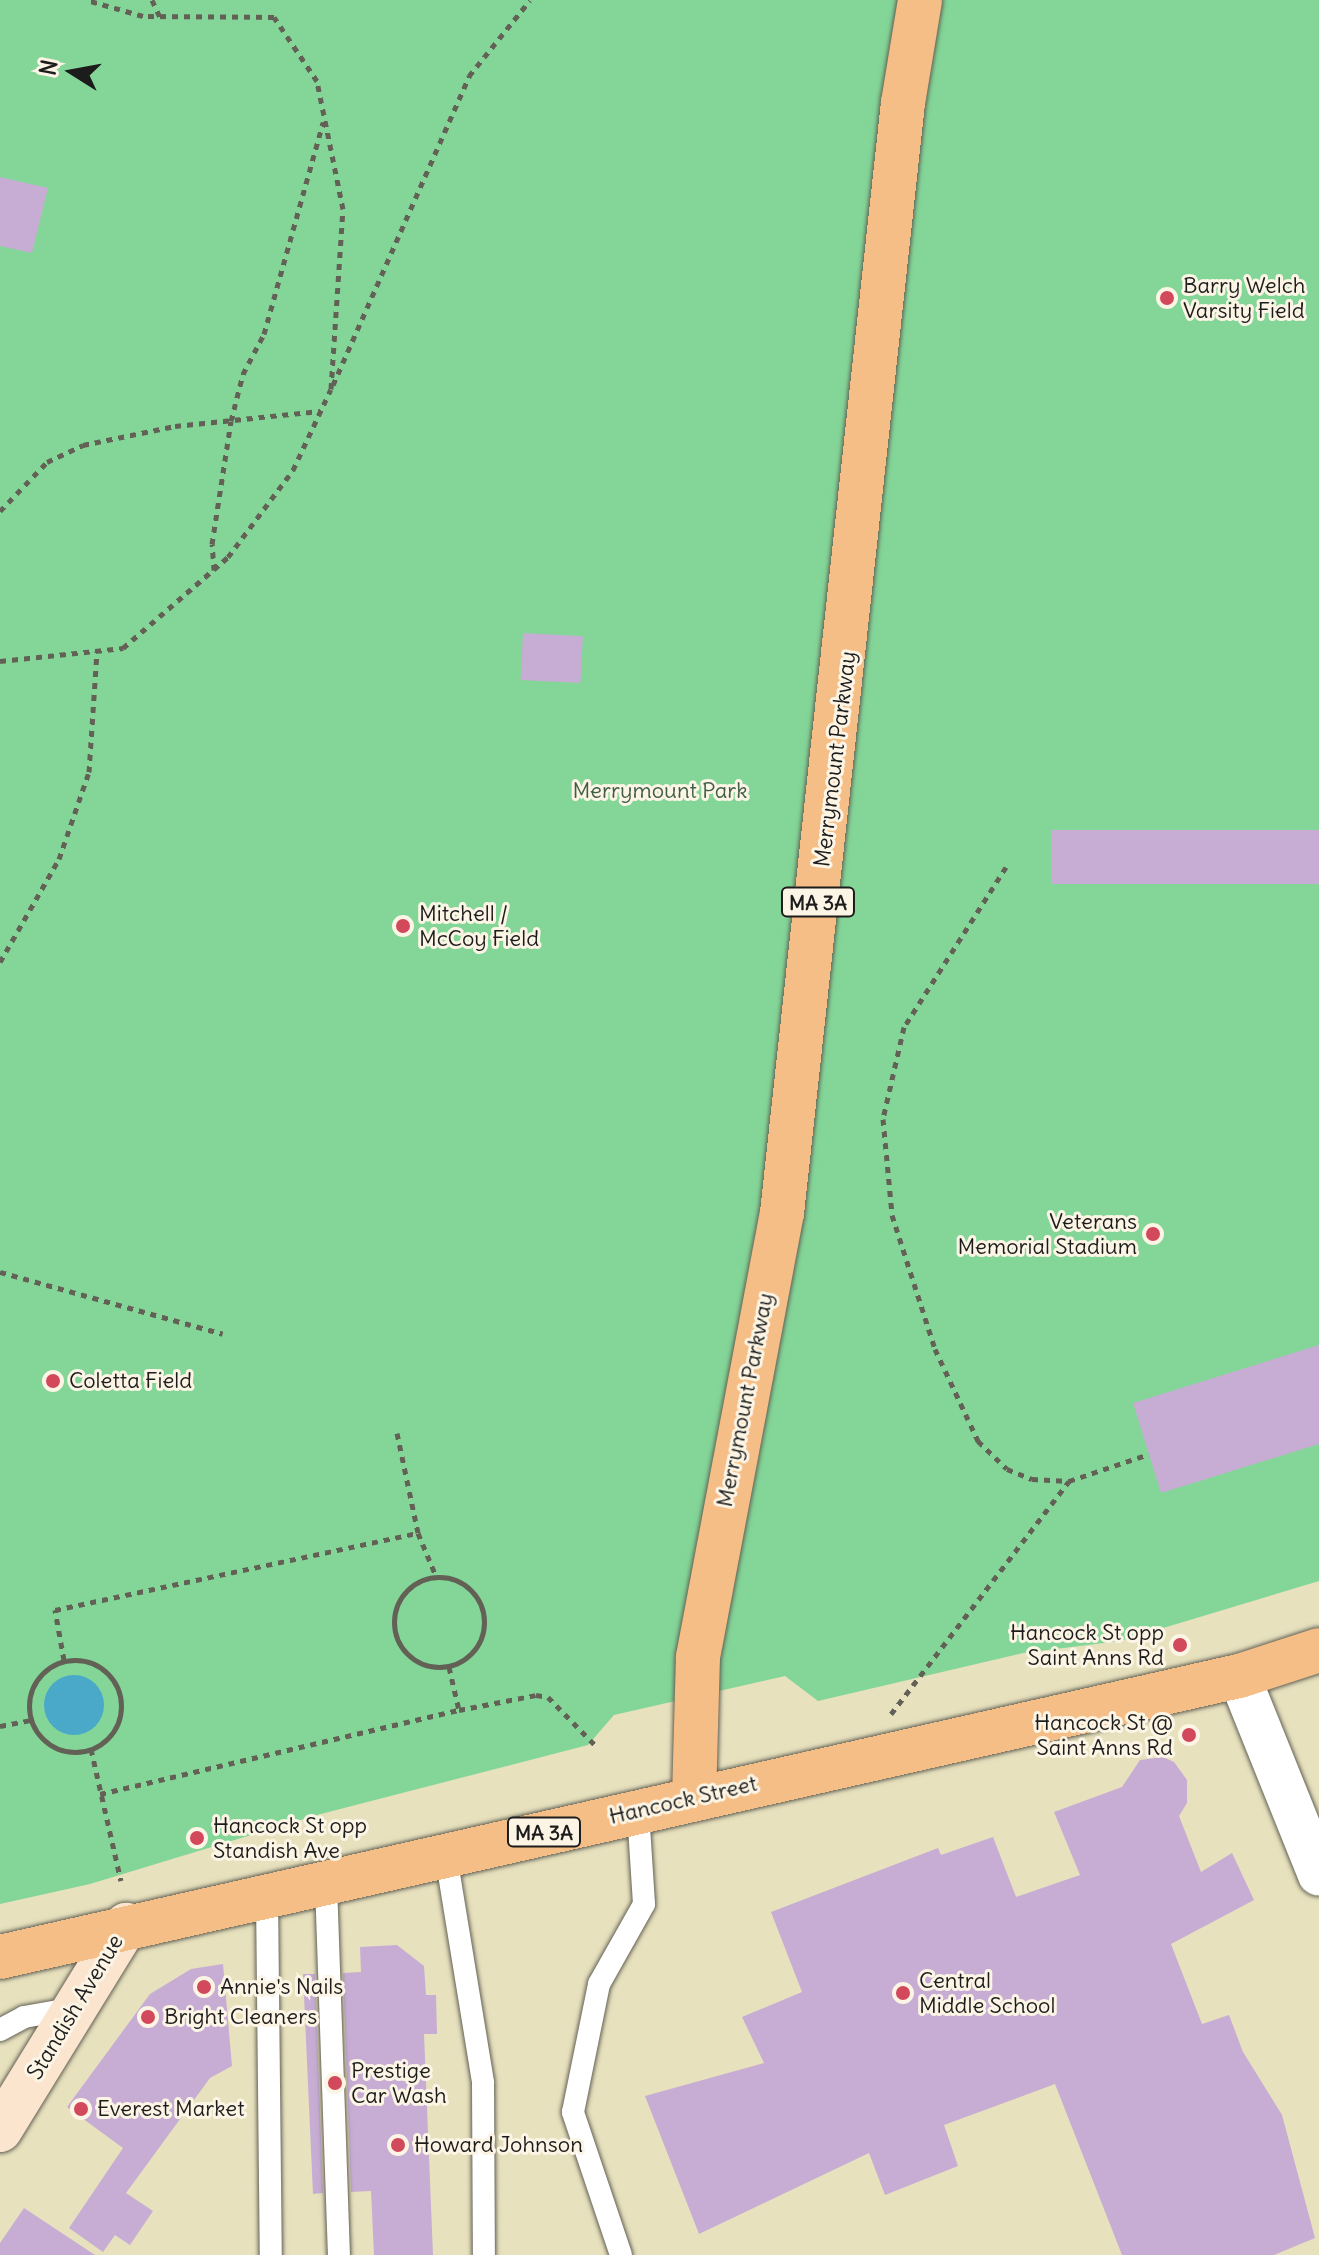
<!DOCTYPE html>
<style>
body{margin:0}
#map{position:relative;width:1319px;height:2255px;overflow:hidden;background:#e7e1be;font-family:Delius,sans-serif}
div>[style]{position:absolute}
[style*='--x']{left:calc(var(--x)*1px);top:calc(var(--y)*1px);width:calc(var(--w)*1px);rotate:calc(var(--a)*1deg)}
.green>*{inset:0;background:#83d698}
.water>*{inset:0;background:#4aa8c9}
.round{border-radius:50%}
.building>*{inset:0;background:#c7add4;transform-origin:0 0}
.path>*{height:5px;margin-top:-2.5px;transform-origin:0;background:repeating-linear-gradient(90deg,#636155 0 6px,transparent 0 12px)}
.path>.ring{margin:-2.5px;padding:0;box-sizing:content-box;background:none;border:5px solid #636155;border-radius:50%}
.roads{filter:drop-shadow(0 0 2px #636155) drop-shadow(0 0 2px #636155)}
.lane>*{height:22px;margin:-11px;padding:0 11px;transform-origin:11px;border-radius:11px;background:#fff}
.street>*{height:42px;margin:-21px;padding:0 21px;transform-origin:21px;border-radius:21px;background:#fff}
.secondary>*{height:44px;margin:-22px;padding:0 22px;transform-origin:22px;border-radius:22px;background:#fbe5cf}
.primary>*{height:44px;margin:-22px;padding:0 22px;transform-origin:22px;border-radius:22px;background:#f6be87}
.dots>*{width:22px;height:22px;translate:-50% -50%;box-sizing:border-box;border:4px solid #fcf5e5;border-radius:50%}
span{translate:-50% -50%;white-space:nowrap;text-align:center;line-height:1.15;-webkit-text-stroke:6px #fcf5e5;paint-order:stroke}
.shield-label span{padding:2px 6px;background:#fcf5e5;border:2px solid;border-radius:6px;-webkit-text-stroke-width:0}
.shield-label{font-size:20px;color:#1c1c1c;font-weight:700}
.poi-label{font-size:22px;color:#1c1c1c}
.left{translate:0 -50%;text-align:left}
.right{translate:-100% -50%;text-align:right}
.street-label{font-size:22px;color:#1c1c1c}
.park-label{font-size:22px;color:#405d47}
.north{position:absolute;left:32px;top:32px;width:80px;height:80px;-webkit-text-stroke:6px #fcf5e5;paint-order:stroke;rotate:281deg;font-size:22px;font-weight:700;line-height:32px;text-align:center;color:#1c1c1c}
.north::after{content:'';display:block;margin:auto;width:28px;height:36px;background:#1c1c1c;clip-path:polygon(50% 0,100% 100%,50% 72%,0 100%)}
</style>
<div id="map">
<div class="green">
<div style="clip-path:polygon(0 0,1319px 0,1319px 1581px,1120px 1641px,1023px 1653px,818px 1701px,785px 1676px,614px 1715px,588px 1745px,317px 1815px,90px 1884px,0 1904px)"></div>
</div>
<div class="water">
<div class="round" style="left:44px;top:1675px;width:60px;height:60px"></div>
</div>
<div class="building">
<div style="clip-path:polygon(0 177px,48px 188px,32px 253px,0 246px)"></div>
<div style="left:523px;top:633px;width:60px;height:47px;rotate:3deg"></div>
<div style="left:1319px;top:830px;width:54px;height:268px;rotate:90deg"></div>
<div style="clip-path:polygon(1319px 1345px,1319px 1444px,1161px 1493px,1133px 1403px)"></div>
<div style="clip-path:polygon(1163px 1757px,1174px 1762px,1187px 1780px,1187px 1803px,1179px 1816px,1201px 1872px,1232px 1853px,1254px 1900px,1171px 1944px,1202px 2024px,1229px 2015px,1243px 2052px,1282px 2115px,1315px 2238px,1274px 2255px,1122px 2255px,1055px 2084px,944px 2125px,958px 2166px,885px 2195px,869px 2153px,699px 2234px,645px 2096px,764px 2063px,742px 2017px,802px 1992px,771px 1912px,938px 1848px,941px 1855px,993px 1837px,1016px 1897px,1080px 1875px,1054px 1812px,1122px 1787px,1140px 1760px)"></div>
<div style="clip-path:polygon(397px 1945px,424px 1966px,426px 1995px,436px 1995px,437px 2034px,424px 2034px,433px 2255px,374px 2255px,371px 2191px,351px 2192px,343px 1973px,361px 1972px,360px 1947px)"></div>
<div style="clip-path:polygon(223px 1964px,232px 2066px,210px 2078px,126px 2193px,153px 2211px,130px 2245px,115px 2235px,103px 2252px,69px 2228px,123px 2148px,67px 2107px,150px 1994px,191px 1969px)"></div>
<div style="clip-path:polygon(303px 1974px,315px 1974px,323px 2193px,313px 2194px)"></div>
<div style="clip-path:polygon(24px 2208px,95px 2255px,0 2255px,0 2243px)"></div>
</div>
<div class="path">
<div style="--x:152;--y:0;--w:19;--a:65"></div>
<div style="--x:333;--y:385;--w:338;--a:-66.2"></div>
<div style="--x:469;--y:76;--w:97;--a:-51.2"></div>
<div style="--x:0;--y:511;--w:68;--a:-46.2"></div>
<div style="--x:47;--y:462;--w:40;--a:-25"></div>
<div style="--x:83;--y:445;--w:94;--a:-11.7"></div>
<div style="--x:175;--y:426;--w:146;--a:-5.9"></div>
<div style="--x:214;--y:570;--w:26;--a:-94"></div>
<div style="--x:212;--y:544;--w:124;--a:-81.2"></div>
<div style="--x:231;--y:421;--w:49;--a:-75.7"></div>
<div style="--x:243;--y:374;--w:45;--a:-62.3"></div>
<div style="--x:264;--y:334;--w:220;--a:-74.4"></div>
<div style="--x:0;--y:661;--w:124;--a:-6"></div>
<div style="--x:123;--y:648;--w:139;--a:-40.9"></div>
<div style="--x:228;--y:557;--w:109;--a:-53.2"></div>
<div style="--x:293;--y:470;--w:89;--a:-64.9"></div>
<div style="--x:331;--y:389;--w:180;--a:-86.2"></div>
<div style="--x:343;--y:209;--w:131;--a:-101.5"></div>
<div style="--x:317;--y:81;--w:77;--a:-123.9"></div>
<div style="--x:274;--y:17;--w:131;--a:-179.6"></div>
<div style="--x:143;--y:16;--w:58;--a:-164.1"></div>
<div style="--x:1006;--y:867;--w:190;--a:122.5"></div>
<div style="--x:904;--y:1027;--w:94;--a:102.9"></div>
<div style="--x:883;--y:1119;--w:96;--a:84.6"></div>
<div style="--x:892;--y:1215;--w:141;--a:72.2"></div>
<div style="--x:935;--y:1349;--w:102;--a:64.9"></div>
<div style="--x:978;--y:1441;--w:40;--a:44"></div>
<div style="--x:1007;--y:1469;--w:27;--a:22"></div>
<div style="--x:1032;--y:1479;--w:37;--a:3"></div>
<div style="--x:1069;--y:1481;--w:84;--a:-18.6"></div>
<div style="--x:0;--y:962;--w:119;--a:-60.2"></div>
<div style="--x:59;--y:859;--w:92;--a:-71"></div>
<div style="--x:89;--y:772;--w:121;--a:-86.2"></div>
<div style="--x:0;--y:1272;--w:231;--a:15.5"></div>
<div style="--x:397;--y:1433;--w:102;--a:78.1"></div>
<div style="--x:418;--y:1533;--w:47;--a:67.3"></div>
<div class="ring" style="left:394px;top:1577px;width:85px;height:85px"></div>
<div style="--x:64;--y:1660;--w:51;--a:-100.2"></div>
<div style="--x:55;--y:1610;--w:371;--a:-12"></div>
<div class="ring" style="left:29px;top:1660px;width:87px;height:87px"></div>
<div style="--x:449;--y:1667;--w:44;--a:76.9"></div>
<div style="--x:459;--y:1710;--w:78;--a:-11"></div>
<div style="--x:536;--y:1695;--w:12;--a:9"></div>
<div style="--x:548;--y:1697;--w:70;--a:45.6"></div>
<div style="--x:891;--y:1714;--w:293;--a:-52.6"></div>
<div style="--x:0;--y:1726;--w:31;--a:-11"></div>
<div style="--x:91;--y:1749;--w:135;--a:77.2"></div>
<div style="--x:100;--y:1794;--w:369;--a:-13.2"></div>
</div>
<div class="roads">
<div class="lane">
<div style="--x:446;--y:1856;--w:230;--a:80.7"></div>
<div style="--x:483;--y:2083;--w:172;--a:89.7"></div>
<div style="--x:326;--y:1884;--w:371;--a:88"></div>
<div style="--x:267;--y:1895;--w:360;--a:89.4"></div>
<div style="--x:0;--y:2030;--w:27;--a:-28"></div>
<div style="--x:24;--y:2017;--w:52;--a:-10"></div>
<div style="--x:621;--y:2255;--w:151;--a:-108.6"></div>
<div style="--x:573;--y:2112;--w:131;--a:-78.5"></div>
<div style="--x:599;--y:1984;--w:92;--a:-60.6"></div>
<div style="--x:644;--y:1904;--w:93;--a:-93.7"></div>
</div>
<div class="street">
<div style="--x:1239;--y:1676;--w:214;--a:68.1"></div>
</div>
<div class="secondary">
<div style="--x:0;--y:2130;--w:241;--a:-58.4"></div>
</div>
<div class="primary">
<div style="--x:694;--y:1799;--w:142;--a:-88.4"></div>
<div style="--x:698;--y:1657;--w:452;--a:-79.3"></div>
<div style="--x:782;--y:1213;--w:1117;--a:-83.78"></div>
<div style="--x:903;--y:103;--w:104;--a:-80.6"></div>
<div style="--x:0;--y:1957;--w:1270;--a:-12.78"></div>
<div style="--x:1239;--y:1676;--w:84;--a:-18"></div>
</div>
</div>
<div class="dots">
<div style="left:1167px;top:298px;background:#d1495b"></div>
<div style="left:403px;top:926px;background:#d1495b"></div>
<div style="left:1153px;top:1234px;background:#d1495b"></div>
<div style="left:53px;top:1381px;background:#d1495b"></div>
<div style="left:1180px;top:1645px;background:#d1495b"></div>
<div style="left:1189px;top:1735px;background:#d1495b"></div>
<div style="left:197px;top:1838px;background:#d1495b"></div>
<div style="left:204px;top:1987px;background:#d1495b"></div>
<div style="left:903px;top:1993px;background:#d1495b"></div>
<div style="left:148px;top:2017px;background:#d1495b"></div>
<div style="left:335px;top:2083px;background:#d1495b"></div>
<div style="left:81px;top:2109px;background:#d1495b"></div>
<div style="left:398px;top:2145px;background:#d1495b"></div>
</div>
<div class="shield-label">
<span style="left:818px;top:902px">MA 3A</span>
<span style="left:544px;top:1832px">MA 3A</span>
</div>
<div class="poi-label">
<span class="left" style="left:1183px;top:298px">Barry Welch<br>Varsity Field</span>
<span class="left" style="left:419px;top:926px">Mitchell /<br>McCoy Field</span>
<span class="right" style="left:1137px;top:1234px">Veterans<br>Memorial Stadium</span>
<span class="left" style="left:69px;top:1381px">Coletta Field</span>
<span class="right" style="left:1164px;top:1645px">Hancock St opp<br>Saint Anns Rd</span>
<span class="right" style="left:1173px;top:1735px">Hancock St @<br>Saint Anns Rd</span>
<span class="left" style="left:213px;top:1838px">Hancock St opp<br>Standish Ave</span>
<span class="left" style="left:919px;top:1993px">Central<br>Middle School</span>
<span class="left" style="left:220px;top:1987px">Annie's Nails</span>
<span class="left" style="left:164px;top:2017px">Bright Cleaners</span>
<span class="left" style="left:351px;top:2083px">Prestige<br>Car Wash</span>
<span class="left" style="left:97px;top:2109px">Everest Market</span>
<span class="left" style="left:414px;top:2145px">Howard Johnson</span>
</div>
<div class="street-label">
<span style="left:835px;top:759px;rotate:-83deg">Merrymount Parkway</span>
<span style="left:745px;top:1400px;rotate:-79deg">Merrymount Parkway</span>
<span style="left:683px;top:1800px;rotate:-13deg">Hancock Street</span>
<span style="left:75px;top:2007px;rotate:-59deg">Standish Avenue</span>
</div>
<div class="park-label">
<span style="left:660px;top:791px">Merrymount Park</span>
</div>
<div class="north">N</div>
</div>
